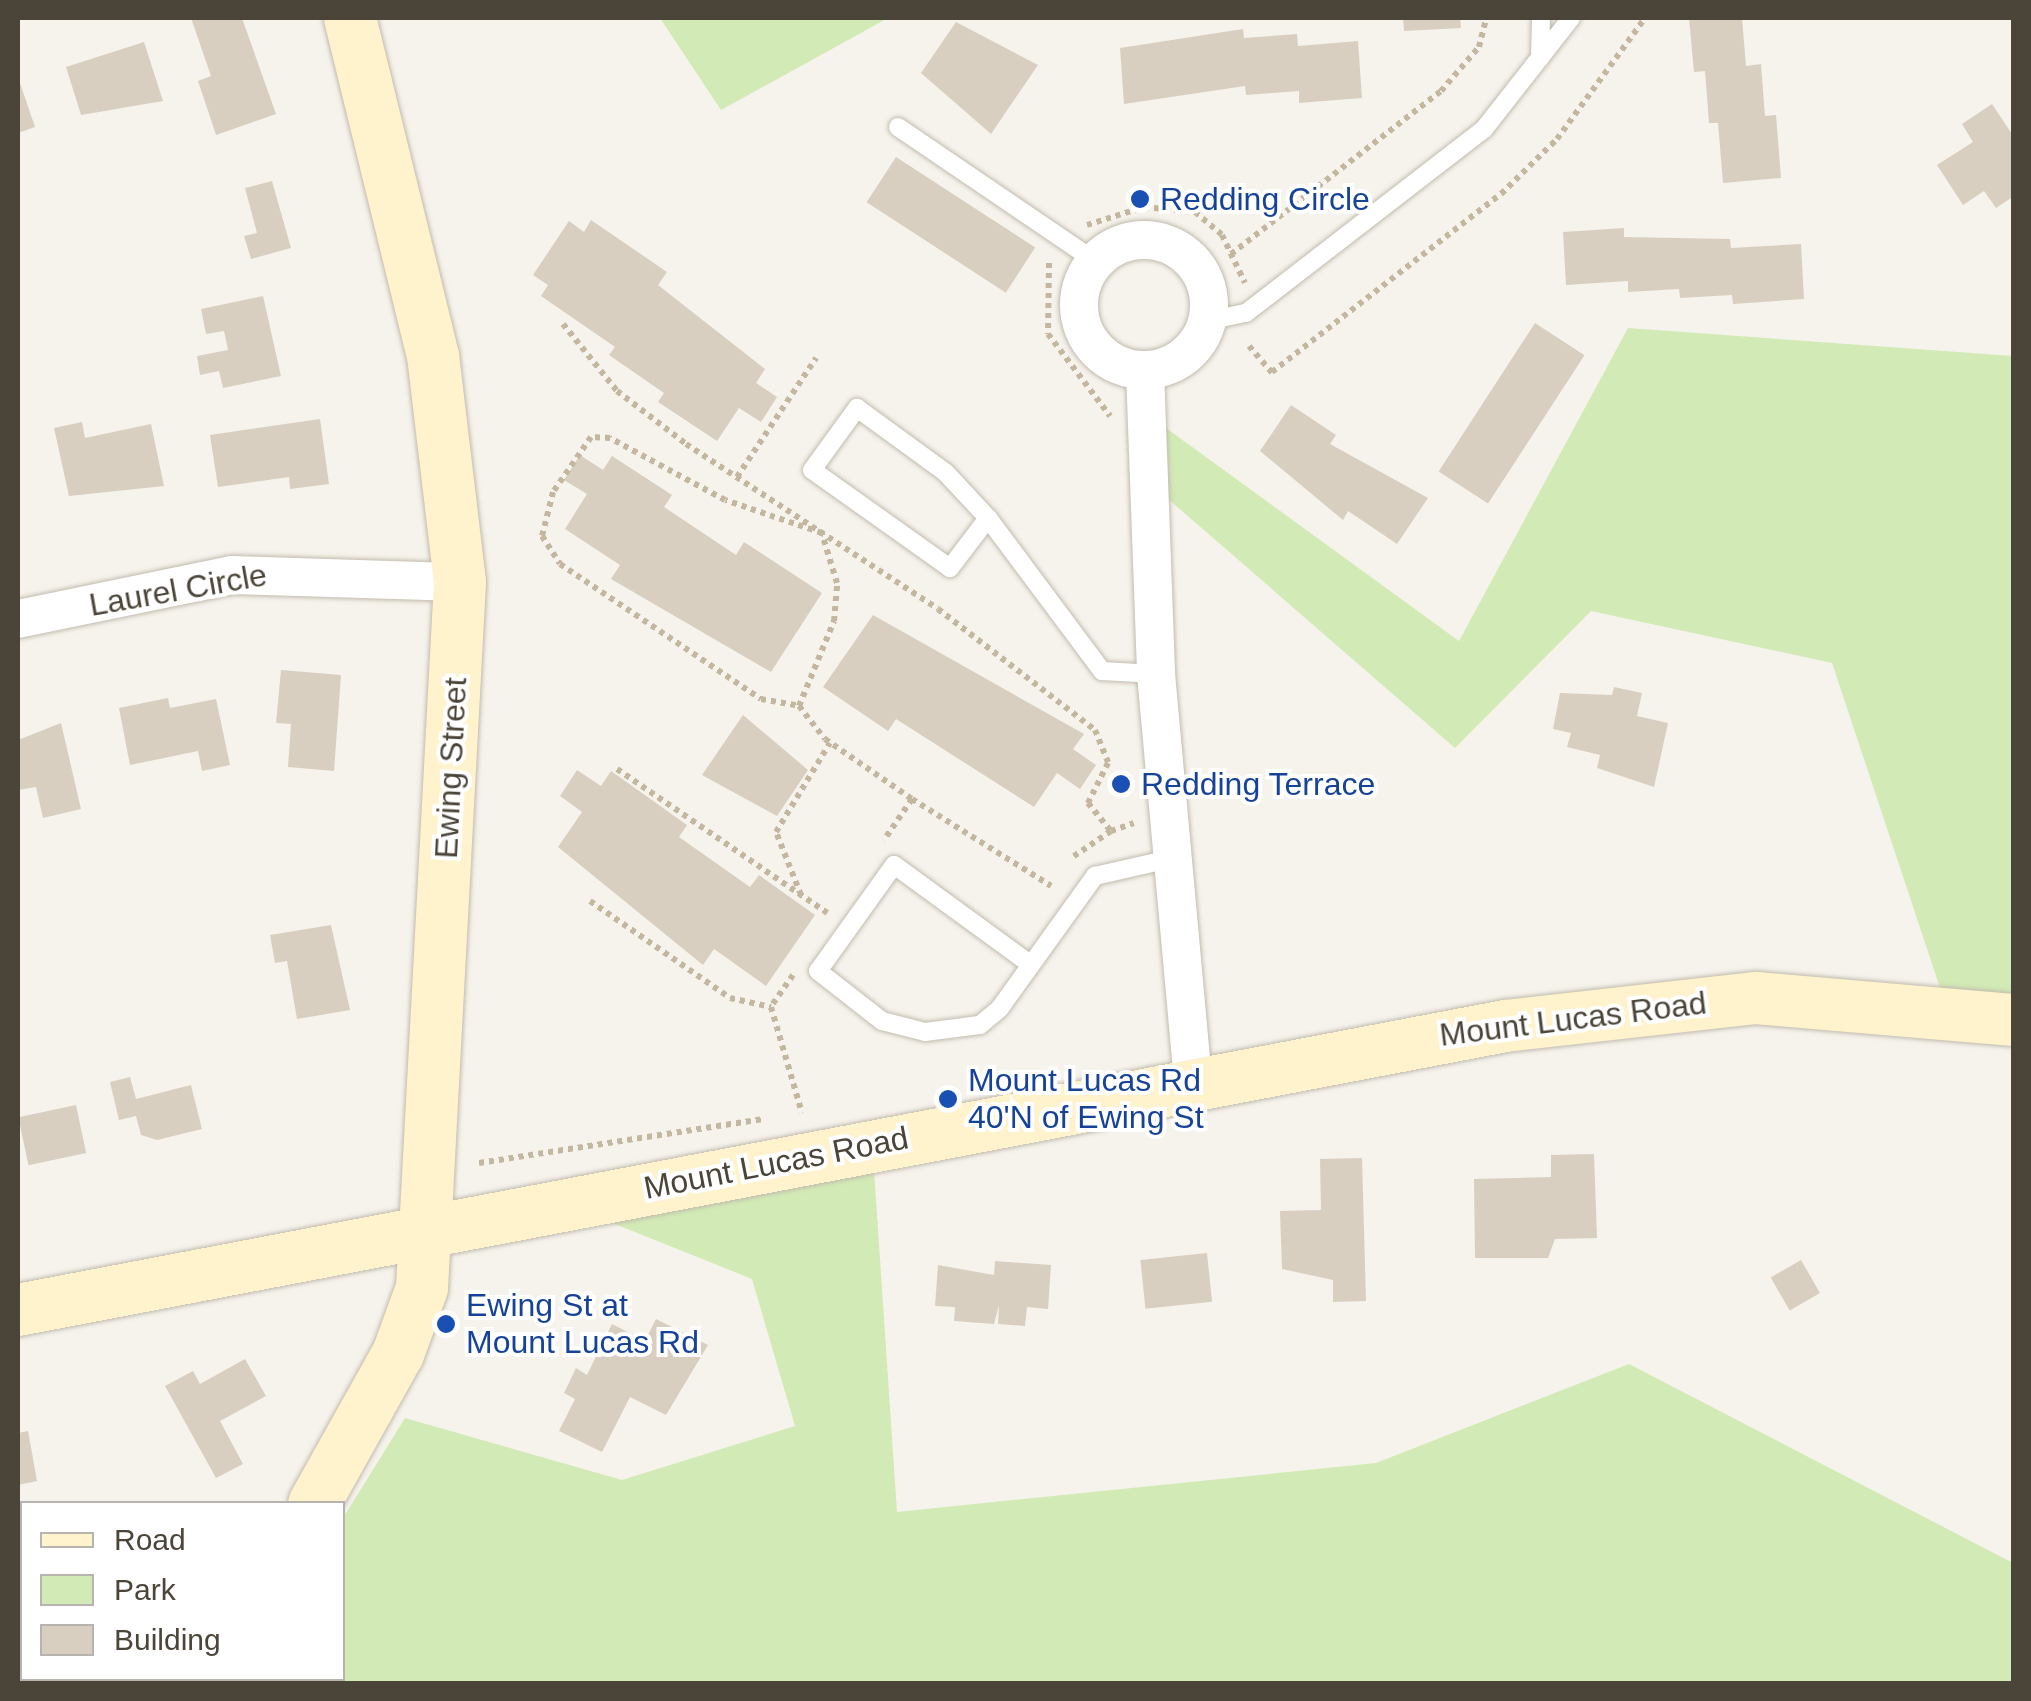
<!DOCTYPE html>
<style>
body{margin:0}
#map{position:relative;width:2031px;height:1701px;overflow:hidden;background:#f6f3ec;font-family:Helvetica,sans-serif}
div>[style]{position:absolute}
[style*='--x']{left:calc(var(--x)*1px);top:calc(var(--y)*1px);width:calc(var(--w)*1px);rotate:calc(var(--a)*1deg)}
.green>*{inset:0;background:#d2eab5}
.building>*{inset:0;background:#d8cfc1;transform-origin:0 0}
.path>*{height:6px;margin-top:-3px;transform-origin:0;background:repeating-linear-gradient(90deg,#c4b79f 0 5px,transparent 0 10px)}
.roads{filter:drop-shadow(0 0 2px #c2bbae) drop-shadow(0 0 2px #c2bbae)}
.lane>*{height:18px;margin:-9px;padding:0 9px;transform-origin:9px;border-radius:9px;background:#fff}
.street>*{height:38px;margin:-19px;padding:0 19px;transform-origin:19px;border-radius:19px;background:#fff}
.street>.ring{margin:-19px;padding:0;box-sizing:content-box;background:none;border:38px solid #fff;border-radius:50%}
.secondary>*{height:52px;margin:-26px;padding:0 26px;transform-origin:26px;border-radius:26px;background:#fff3cd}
.dots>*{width:28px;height:28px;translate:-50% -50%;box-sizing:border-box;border:5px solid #fff;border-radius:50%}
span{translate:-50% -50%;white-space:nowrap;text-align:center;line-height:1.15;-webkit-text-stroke:8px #fff;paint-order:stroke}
.transit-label{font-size:32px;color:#164399}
.left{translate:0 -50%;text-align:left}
.street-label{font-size:32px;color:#4b4439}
.frame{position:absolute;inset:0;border:20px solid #4b4439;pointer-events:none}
.legend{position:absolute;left:20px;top:1501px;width:325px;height:180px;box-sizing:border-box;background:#fff;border:2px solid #b7b4b0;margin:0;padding:12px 18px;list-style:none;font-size:30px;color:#4b4439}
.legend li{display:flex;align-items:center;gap:20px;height:50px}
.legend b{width:50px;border:2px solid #b7b4b0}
</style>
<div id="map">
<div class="green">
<div style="clip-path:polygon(660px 18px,888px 18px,721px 110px)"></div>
<div style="clip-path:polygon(1628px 328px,2013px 356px,2013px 1020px,1949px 1015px,1832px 663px,1591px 611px,1455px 748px,1159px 491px,1155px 420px,1459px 641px)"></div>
<div style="clip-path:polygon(874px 1170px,897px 1512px,1376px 1463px,1629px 1364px,2013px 1563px,2013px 1683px,237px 1684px,342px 1678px,343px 1518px,405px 1418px,622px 1480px,795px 1426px,752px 1279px,600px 1218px)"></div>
</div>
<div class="building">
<div style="clip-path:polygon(191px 18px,242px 18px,276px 114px,216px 135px,198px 81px,211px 76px)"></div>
<div style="clip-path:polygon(1403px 18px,1460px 18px,1461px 28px,1404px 31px)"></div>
<div style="clip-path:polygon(1689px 18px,1742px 18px,1746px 66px,1761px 64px,1765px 116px,1776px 115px,1781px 178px,1723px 183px,1718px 123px,1709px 123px,1705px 71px,1694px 72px)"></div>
<div style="clip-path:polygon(956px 22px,1038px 65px,991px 134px,921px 73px)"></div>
<div style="clip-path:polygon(1243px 29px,1244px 38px,1297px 34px,1298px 46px,1358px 41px,1362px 98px,1299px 103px,1299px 91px,1246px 95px,1245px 86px,1124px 104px,1120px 48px)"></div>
<div style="clip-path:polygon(144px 42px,163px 101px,81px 115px,66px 67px)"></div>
<div style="clip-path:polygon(20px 83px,35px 127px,18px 133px,18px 84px)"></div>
<div style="clip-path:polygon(1992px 104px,2014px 137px,2014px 196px,1996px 208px,1984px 191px,1963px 205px,1937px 165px,1973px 142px,1962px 124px)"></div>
<div style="left:896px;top:157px;width:166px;height:54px;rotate:33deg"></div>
<div style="clip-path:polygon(272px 181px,291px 248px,251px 259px,244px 236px,257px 233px,245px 188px)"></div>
<div style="clip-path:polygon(591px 220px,667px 272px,658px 285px,765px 369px,756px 383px,777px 397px,761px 422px,739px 408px,717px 441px,658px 402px,664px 393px,609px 355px,615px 347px,541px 296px,548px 285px,533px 275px,569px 221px,584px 232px)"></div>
<div style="clip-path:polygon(1624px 228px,1624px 237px,1730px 239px,1731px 248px,1801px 244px,1804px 299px,1733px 304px,1732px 295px,1680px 298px,1679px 289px,1628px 292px,1628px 281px,1566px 285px,1563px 232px)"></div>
<div style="clip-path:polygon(263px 296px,281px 376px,223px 388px,219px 371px,200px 375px,197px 356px,228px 350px,224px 331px,206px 334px,201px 309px)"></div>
<div style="left:1535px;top:323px;width:59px;height:177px;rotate:33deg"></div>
<div style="clip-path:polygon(1291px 405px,1336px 435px,1330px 444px,1428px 498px,1397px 544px,1348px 511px,1343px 520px,1260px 451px)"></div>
<div style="clip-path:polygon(320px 419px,329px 484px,290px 489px,289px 477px,218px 487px,210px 435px)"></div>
<div style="clip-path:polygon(82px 422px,85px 438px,151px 424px,164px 486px,69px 496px,54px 428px)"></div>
<div style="clip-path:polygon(580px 455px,603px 470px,612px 456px,672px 495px,664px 507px,736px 555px,744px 542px,822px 593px,771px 672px,611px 579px,620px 565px,565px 529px,587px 494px,564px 480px)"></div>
<div style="clip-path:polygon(873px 615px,1084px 734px,1073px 749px,1096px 765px,1080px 789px,1057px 773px,1034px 807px,896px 719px,888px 731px,823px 687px)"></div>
<div style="clip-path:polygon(281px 670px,341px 675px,334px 771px,288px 767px,291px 724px,276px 723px)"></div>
<div style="clip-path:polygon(1614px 687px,1642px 693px,1637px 716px,1668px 723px,1654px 787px,1597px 768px,1600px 755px,1567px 747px,1571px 733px,1553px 729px,1560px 693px,1612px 695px)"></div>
<div style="clip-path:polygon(168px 698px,170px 708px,216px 699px,230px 765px,202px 771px,198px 751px,130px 765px,119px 708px)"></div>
<div style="clip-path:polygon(743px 715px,808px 770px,777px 816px,702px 775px)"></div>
<div style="clip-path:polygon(61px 723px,81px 809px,43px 818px,36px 787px,18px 790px,18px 740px)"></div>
<div style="clip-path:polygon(577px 770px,601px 786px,611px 771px,687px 825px,679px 837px,750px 887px,759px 875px,815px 915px,766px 986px,714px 949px,703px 965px,558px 847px,582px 812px,560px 796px)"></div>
<div style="clip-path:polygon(331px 925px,350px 1010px,297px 1019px,287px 961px,275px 963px,270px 935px)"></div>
<div style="clip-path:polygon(130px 1077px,136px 1099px,191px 1085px,202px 1129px,157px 1140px,141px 1135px,136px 1116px,119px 1120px,110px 1082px)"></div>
<div style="left:76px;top:1105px;width:49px;height:59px;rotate:78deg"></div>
<div style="clip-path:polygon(1594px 1154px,1597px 1238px,1555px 1239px,1548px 1258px,1475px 1258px,1474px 1179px,1551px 1177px,1551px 1155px)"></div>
<div style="clip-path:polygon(1362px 1158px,1366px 1301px,1333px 1302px,1333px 1280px,1282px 1269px,1280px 1211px,1321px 1210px,1320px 1159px)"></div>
<div style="left:1207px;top:1253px;width:49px;height:67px;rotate:84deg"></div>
<div style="left:1801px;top:1260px;width:38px;height:35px;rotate:60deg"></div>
<div style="clip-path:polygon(995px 1261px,1051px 1265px,1048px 1309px,1027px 1307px,1025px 1326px,998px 1324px,999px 1305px,994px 1324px,954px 1321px,955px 1307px,935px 1306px,938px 1265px,994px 1275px)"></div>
<div style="clip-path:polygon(656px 1319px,708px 1345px,666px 1415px,630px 1397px,602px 1452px,559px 1431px,575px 1399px,564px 1393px,576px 1368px,587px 1375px,612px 1324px,645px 1341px)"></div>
<div style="clip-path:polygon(245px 1359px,266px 1396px,220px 1421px,243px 1464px,216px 1478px,165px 1386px,193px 1371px,200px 1384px)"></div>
<div style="clip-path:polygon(28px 1431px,37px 1481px,18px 1485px,18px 1433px)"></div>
<div style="clip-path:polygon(54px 1678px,87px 1678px,84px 1684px)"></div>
</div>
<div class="path">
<div style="--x:1087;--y:225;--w:60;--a:-17.5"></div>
<div style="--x:1144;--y:207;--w:51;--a:5.6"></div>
<div style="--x:1195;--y:212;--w:35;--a:40"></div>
<div style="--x:1222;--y:235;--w:53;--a:64.4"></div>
<div style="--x:1231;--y:254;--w:266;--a:-37.8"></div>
<div style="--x:1441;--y:91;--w:58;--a:-49.2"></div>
<div style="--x:1479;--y:47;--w:30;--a:-76"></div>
<div style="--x:1049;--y:263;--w:71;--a:90.8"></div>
<div style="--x:1048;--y:334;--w:103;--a:52.9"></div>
<div style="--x:563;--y:324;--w:86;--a:51.1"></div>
<div style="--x:617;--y:391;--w:87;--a:37.5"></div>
<div style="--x:686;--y:444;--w:301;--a:33.2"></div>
<div style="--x:938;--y:609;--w:198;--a:37.6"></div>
<div style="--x:1095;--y:730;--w:35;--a:68"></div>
<div style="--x:1108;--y:763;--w:45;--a:116.6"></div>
<div style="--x:1088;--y:803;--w:36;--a:51"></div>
<div style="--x:1111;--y:831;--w:45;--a:146"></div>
<div style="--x:1249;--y:346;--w:35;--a:49"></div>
<div style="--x:1272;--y:372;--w:290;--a:-37.9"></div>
<div style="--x:1501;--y:194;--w:78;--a:-44.5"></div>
<div style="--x:1557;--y:139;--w:150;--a:-54"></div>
<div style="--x:737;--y:477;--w:143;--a:-56.4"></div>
<div style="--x:822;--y:533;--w:102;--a:-161.2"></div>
<div style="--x:725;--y:500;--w:131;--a:-151.7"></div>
<div style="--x:610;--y:438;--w:19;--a:-177"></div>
<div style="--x:591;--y:437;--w:67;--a:124.6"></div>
<div style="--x:553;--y:492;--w:45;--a:104"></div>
<div style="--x:542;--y:536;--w:33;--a:57"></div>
<div style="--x:560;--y:564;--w:242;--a:33.9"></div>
<div style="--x:761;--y:699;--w:39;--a:10"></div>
<div style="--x:799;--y:706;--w:42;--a:51.8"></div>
<div style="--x:825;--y:739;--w:106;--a:34.6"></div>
<div style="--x:912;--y:799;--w:50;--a:124.3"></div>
<div style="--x:799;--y:706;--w:92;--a:-67.6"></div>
<div style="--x:834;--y:621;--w:38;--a:-85"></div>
<div style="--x:837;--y:583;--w:51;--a:-107"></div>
<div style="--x:617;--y:769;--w:255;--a:34.4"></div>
<div style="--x:912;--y:799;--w:164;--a:32"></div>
<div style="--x:1111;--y:831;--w:24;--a:-19"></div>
<div style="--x:801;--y:895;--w:68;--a:-111.6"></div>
<div style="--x:776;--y:832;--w:104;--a:-58.8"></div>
<div style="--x:590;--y:901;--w:170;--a:34.7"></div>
<div style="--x:730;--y:998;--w:42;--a:12.4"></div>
<div style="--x:793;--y:975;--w:39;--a:125"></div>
<div style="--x:771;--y:1007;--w:110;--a:73.7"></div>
<div style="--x:479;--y:1163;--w:286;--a:-8.8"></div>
</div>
<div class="roads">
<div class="lane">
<div style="--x:1540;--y:58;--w:40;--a:-88.6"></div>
<div style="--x:898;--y:127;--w:238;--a:34.2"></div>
<div style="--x:1207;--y:321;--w:40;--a:-12"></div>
<div style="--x:1246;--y:313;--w:301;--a:-37.7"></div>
<div style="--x:1484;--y:129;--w:141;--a:-51.9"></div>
<div style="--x:988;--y:518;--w:63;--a:127.2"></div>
<div style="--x:950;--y:568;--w:169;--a:-144.6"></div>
<div style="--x:812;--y:470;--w:77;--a:-54"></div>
<div style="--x:857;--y:408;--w:110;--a:36.1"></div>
<div style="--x:946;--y:473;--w:62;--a:47"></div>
<div style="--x:988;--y:518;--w:191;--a:53.3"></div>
<div style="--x:1102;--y:671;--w:54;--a:3.2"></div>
<div style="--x:1030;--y:964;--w:168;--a:-143.9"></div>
<div style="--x:894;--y:865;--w:130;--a:125.6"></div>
<div style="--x:818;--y:971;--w:81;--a:38"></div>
<div style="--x:882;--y:1021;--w:44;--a:14.3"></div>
<div style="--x:925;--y:1032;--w:55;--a:-7.3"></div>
<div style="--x:980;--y:1025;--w:26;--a:-40"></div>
<div style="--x:1000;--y:1008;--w:163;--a:-54.3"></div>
<div style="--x:1095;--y:876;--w:81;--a:-12.8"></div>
</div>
<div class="street">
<div class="ring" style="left:1079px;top:240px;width:92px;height:92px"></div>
<div style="--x:1145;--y:371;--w:303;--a:87.9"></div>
<div style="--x:1156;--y:674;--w:410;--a:84.8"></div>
<div style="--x:18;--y:619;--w:219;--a:-11.6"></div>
<div style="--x:233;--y:575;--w:227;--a:1.8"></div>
</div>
<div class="secondary">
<div style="--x:18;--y:1310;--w:1514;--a:-10.81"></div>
<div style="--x:1505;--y:1026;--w:253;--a:-6.4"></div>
<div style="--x:1756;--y:998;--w:259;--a:4.9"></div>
<div style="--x:314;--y:1504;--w:172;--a:-60.8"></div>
<div style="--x:398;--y:1354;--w:70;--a:-70"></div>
<div style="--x:422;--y:1288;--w:707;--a:-86.92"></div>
<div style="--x:460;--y:582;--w:228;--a:-96.8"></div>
<div style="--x:433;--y:356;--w:348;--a:-103.8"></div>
<div style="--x:194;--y:1684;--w:7;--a:-63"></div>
</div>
</div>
<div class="dots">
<div style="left:1140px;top:199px;background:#1a4fb4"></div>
<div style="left:1121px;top:784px;background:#1a4fb4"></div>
<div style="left:948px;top:1099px;background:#1a4fb4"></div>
<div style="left:446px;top:1324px;background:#1a4fb4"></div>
</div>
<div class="transit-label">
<span class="left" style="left:1160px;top:199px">Redding Circle</span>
<span class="left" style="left:1141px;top:784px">Redding Terrace</span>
<span class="left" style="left:968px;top:1099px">Mount Lucas Rd<br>40'N of Ewing St</span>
<span class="left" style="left:466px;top:1324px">Ewing St at<br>Mount Lucas Rd</span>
</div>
<div class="street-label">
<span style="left:178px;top:590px;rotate:-10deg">Laurel Circle</span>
<span style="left:451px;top:768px;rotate:-87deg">Ewing Street</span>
<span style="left:1573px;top:1019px;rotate:-7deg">Mount Lucas Road</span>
<span style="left:776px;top:1163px;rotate:-11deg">Mount Lucas Road</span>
</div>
<div class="frame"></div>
<ul class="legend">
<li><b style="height:12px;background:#fff3cd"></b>Road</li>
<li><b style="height:28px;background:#d2eab5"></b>Park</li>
<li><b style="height:28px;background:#d8cfc1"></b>Building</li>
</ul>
</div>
